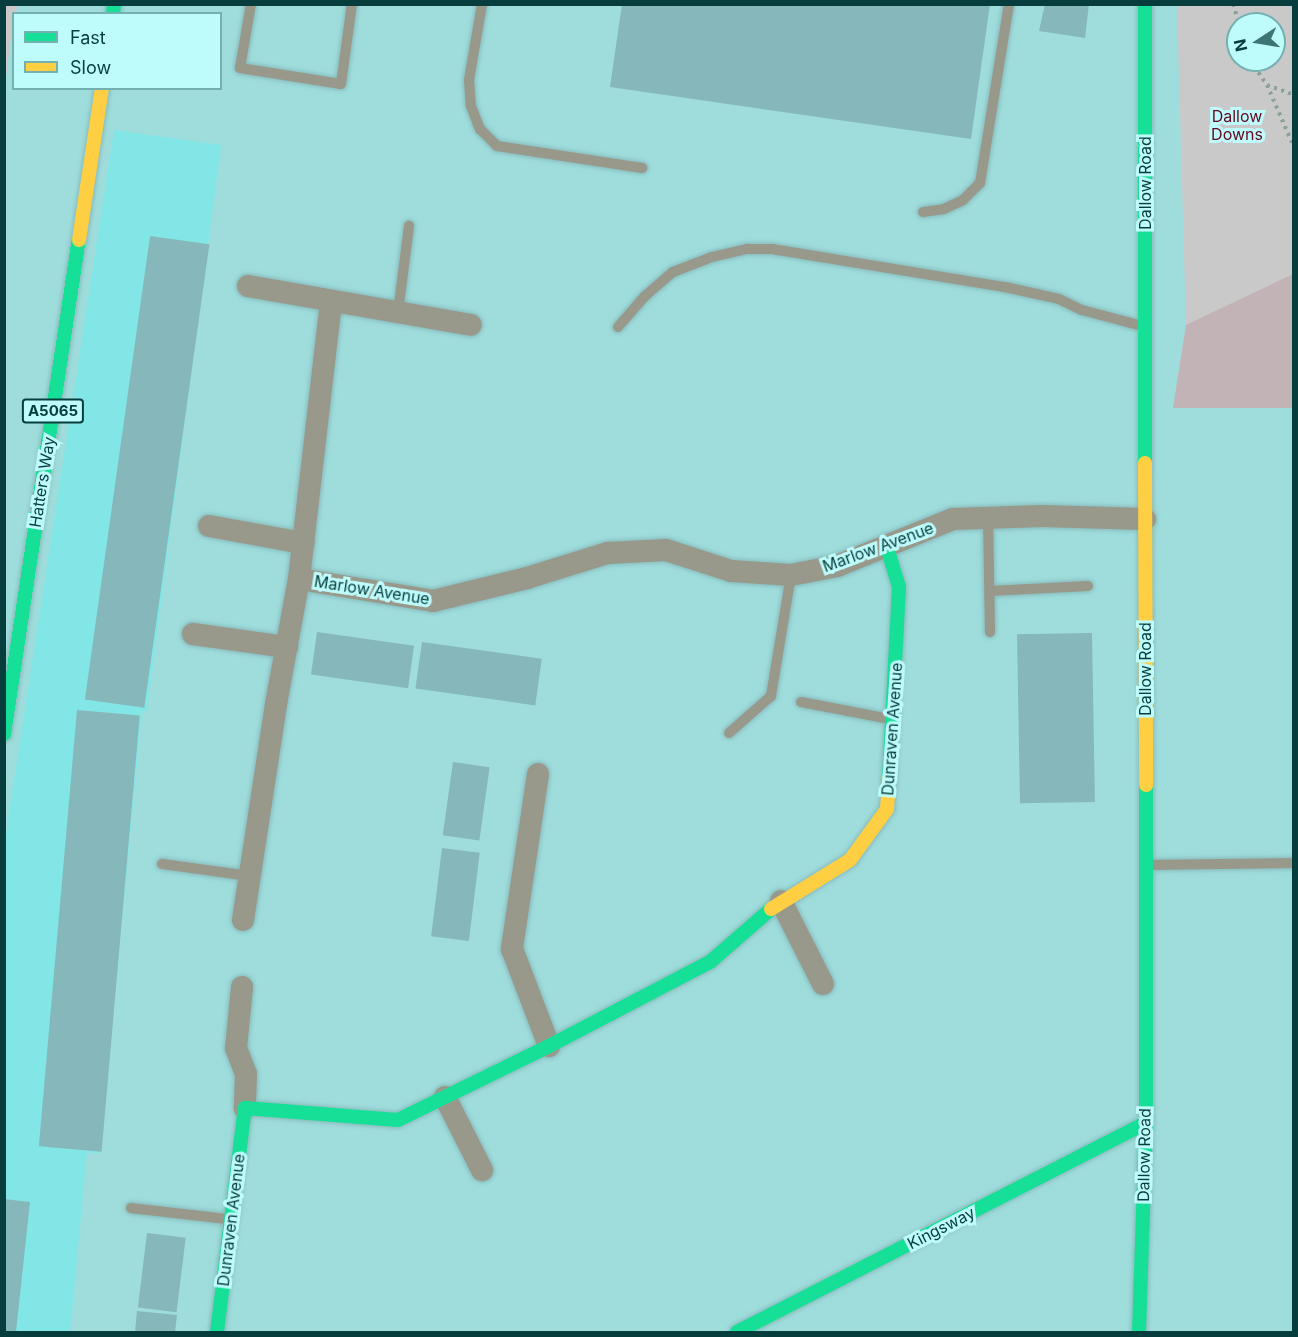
<!DOCTYPE html>
<style>
body{margin:0}
#map{position:relative;width:1298px;height:1337px;overflow:hidden;background:#9fdddd;font-family:Inter,sans-serif}
div>[style]{position:absolute}
[style*='--x']{left:calc(var(--x)*1px);top:calc(var(--y)*1px);width:calc(var(--w)*1px);rotate:calc(var(--a)*1deg)}
.built>*{inset:0;background:#83e6e6}
.green>*{inset:0;background:#c9c9ca}
.forest>*{inset:0;background:#c1b3b6}
.building>*{inset:0;background:#86b7bb;transform-origin:0 0}
.path>*{height:4px;margin-top:-2px;transform-origin:0;background:repeating-linear-gradient(90deg,#8ba199 0 3px,transparent 0 7.5px)}
.roads{filter:drop-shadow(0 0 2px #89bbbb) drop-shadow(0 0 2px #89bbbb)}
.lane>*{height:10px;margin:-5px;padding:0 5px;transform-origin:5px;border-radius:5px;background:#98988b}
.street>*{height:22px;margin:-11px;padding:0 11px;transform-origin:11px;border-radius:11px;background:#98988b}
.fast>*{height:14px;margin:-7px;padding:0 7px;transform-origin:7px;border-radius:7px;background:#16e098}
.slow>*{height:14px;margin:-7px;padding:0 7px;transform-origin:7px;border-radius:7px;background:#ffcf43}
span{translate:-50% -50%;white-space:nowrap;text-align:center;line-height:1.15;-webkit-text-stroke:6px #befcfc;paint-order:stroke}
.shield-label span{padding:2px 4px;background:#befcfc;border:2px solid;border-radius:4px;-webkit-text-stroke-width:0}
.shield-label{font-size:15px;color:#083d3d;font-weight:700}
.park-label{font-size:16px;color:#64071f}
.street-label{font-size:16px;color:#083d3d}
.frame{position:absolute;inset:0;border:6px solid #083d3d;pointer-events:none}
.legend{position:absolute;left:12px;top:12px;width:210px;height:78px;box-sizing:border-box;background:#befcfc;border:2px solid #75b0b0;margin:0;padding:8px 10px;list-style:none;font-size:18px;color:#083d3d}
.legend li{display:flex;align-items:center;gap:12px;height:30px}
.legend b{width:30px;border:2px solid #75b0b0}
.north{position:absolute;left:1226px;top:12px;width:60px;height:60px;box-sizing:border-box;background:#befcfc;border:2px solid #75b0b0;border-radius:50%;rotate:258deg;font-size:16px;font-weight:700;line-height:24px;text-align:center;color:#083d3d}
.north::after{content:'';display:block;margin:auto;width:21px;height:27px;background:#3d7575;clip-path:polygon(50% 0,100% 100%,50% 72%,0 100%)}
</style>
<div id="map">
<div class="built">
<div style="clip-path:polygon(114px 130px,221px 145px,147px 711px,142px 711px,100px 1153px,87px 1153px,70px 1332px,5px 1332px,5px 839px)"></div>
</div>
<div class="green">
<div style="clip-path:polygon(5px 4px,17px 5px,16px 13px,14px 14px,5px 86px)"></div>
<div style="clip-path:polygon(evenodd,1177px 5px,1293px 5px,1293px 408px,1173px 408px,1186px 325px,1177px 5px,1238px 24px,1274px 24px,1274px 60px,1238px 60px,1238px 24px)"></div>
</div>
<div class="forest">
<div style="clip-path:polygon(1293px 274px,1293px 408px,1173px 408px,1186px 325px)"></div>
</div>
<div class="building">
<div style="clip-path:polygon(622px 4px,990px 4px,971px 139px,610px 87px)"></div>
<div style="clip-path:polygon(1045px 4px,1089px 4px,1085px 38px,1039px 31px)"></div>
<div style="left:150px;top:236px;width:60px;height:468px;rotate:8deg"></div>
<div style="left:317px;top:632px;width:98px;height:43px;rotate:8deg"></div>
<div style="left:1092px;top:633px;width:169px;height:75px;rotate:89deg"></div>
<div style="left:422px;top:642px;width:121px;height:47px;rotate:8deg"></div>
<div style="left:77px;top:710px;width:63px;height:438px;rotate:5deg"></div>
<div style="left:453px;top:762px;width:37px;height:74px;rotate:8deg"></div>
<div style="left:442px;top:848px;width:38px;height:89px;rotate:7deg"></div>
<div style="clip-path:polygon(4px 1199px,30px 1202px,16px 1332px,4px 1332px)"></div>
<div style="left:147px;top:1233px;width:39px;height:75px;rotate:7deg"></div>
<div style="clip-path:polygon(137px 1311px,177px 1315px,175px 1332px,135px 1332px)"></div>
</div>
<div class="path">
<div style="--x:1233;--y:4;--w:21;--a:73"></div>
<div style="--x:1250;--y:60;--w:30;--a:56"></div>
<div style="--x:1267;--y:85;--w:29;--a:20"></div>
<div style="--x:1267;--y:85;--w:68;--a:66.5"></div>
</div>
<div class="roads">
<div class="lane">
<div style="--x:251;--y:4;--w:65;--a:99.8"></div>
<div style="--x:240;--y:68;--w:102;--a:9"></div>
<div style="--x:341;--y:84;--w:81;--a:-82.2"></div>
<div style="--x:482;--y:4;--w:77;--a:99.7"></div>
<div style="--x:469;--y:80;--w:26;--a:86"></div>
<div style="--x:471;--y:106;--w:25;--a:69"></div>
<div style="--x:480;--y:129;--w:24;--a:45"></div>
<div style="--x:497;--y:146;--w:147;--a:8.6"></div>
<div style="--x:923;--y:212;--w:21;--a:-8"></div>
<div style="--x:944;--y:209;--w:21;--a:-25"></div>
<div style="--x:963;--y:200;--w:24;--a:-45"></div>
<div style="--x:980;--y:183;--w:181;--a:-80.8"></div>
<div style="--x:398;--y:312;--w:87;--a:-82.7"></div>
<div style="--x:618;--y:327;--w:40;--a:-49"></div>
<div style="--x:644;--y:297;--w:38;--a:-41"></div>
<div style="--x:673;--y:272;--w:42;--a:-21"></div>
<div style="--x:712;--y:257;--w:37;--a:-13"></div>
<div style="--x:748;--y:249;--w:24;--a:0"></div>
<div style="--x:772;--y:249;--w:236;--a:9.3"></div>
<div style="--x:1005;--y:287;--w:55;--a:12.5"></div>
<div style="--x:1059;--y:299;--w:25;--a:26"></div>
<div style="--x:1082;--y:310;--w:62;--a:14.9"></div>
<div style="--x:988;--y:517;--w:115;--a:89"></div>
<div style="--x:990;--y:591;--w:98;--a:-2.9"></div>
<div style="--x:801;--y:702;--w:91;--a:10.8"></div>
<div style="--x:729;--y:733;--w:56;--a:-41.4"></div>
<div style="--x:771;--y:696;--w:123;--a:-80.6"></div>
<div style="--x:162;--y:864;--w:89;--a:7.8"></div>
<div style="--x:1149;--y:865;--w:145;--a:-0.8"></div>
<div style="--x:131;--y:1208;--w:98;--a:6.5"></div>
</div>
<div class="street">
<div style="--x:248;--y:286;--w:226;--a:9.9"></div>
<div style="--x:331;--y:302;--w:279;--a:96.6"></div>
<div style="--x:299;--y:579;--w:136;--a:9.3"></div>
<div style="--x:433;--y:601;--w:97;--a:-13.7"></div>
<div style="--x:527;--y:578;--w:85;--a:-17.2"></div>
<div style="--x:608;--y:553;--w:58;--a:-3"></div>
<div style="--x:666;--y:550;--w:68;--a:17.9"></div>
<div style="--x:731;--y:571;--w:60;--a:3.8"></div>
<div style="--x:791;--y:575;--w:47;--a:-11.1"></div>
<div style="--x:837;--y:566;--w:125;--a:-22.1"></div>
<div style="--x:953;--y:519;--w:89;--a:-1.9"></div>
<div style="--x:1042;--y:516;--w:103;--a:1.7"></div>
<div style="--x:209;--y:526;--w:96;--a:10.3"></div>
<div style="--x:193;--y:634;--w:95;--a:7.9"></div>
<div style="--x:538;--y:774;--w:177;--a:98.5"></div>
<div style="--x:512;--y:949;--w:104;--a:69.1"></div>
<div style="--x:781;--y:901;--w:93;--a:63.2"></div>
<div style="--x:243;--y:920;--w:219;--a:-81.3"></div>
<div style="--x:276;--y:704;--w:127;--a:-79.6"></div>
<div style="--x:242;--y:987;--w:61;--a:95.6"></div>
<div style="--x:236;--y:1048;--w:28;--a:69"></div>
<div style="--x:246;--y:1074;--w:34;--a:92"></div>
<div style="--x:445;--y:1097;--w:82;--a:63.1"></div>
</div>
<div class="fast">
<div style="--x:1145;--y:4;--w:459;--a:90"></div>
<div style="--x:113;--y:14;--w:10;--a:-84"></div>
<div style="--x:886;--y:544;--w:45;--a:73.2"></div>
<div style="--x:899;--y:587;--w:191;--a:93"></div>
<div style="--x:4;--y:734;--w:500;--a:-81.4"></div>
<div style="--x:217;--y:1332;--w:226;--a:-82.9"></div>
<div style="--x:245;--y:1108;--w:153;--a:4.5"></div>
<div style="--x:398;--y:1120;--w:168;--a:-26.1"></div>
<div style="--x:549;--y:1046;--w:182;--a:-27.6"></div>
<div style="--x:710;--y:962;--w:81;--a:-41"></div>
<div style="--x:737;--y:1332;--w:459;--a:-27.1"></div>
<div style="--x:1139;--y:1332;--w:209;--a:-88.1"></div>
<div style="--x:1146;--y:1123;--w:338;--a:-90"></div>
</div>
<div class="slow">
<div style="--x:79;--y:240;--w:154;--a:-81.4"></div>
<div style="--x:1145;--y:463;--w:322;--a:89.8"></div>
<div style="--x:771;--y:909;--w:93;--a:-31.8"></div>
<div style="--x:850;--y:860;--w:63;--a:-54"></div>
<div style="--x:887;--y:809;--w:31;--a:-86"></div>
</div>
</div>
<div class="shield-label">
<span style="left:53px;top:411px">A5065</span>
</div>
<div class="park-label">
<span style="left:1237px;top:125px">Dallow<br>Downs</span>
</div>
<div class="street-label">
<span style="left:1145px;top:183px;rotate:-90deg">Dallow Road</span>
<span style="left:42px;top:482px;rotate:-81deg">Hatters Way</span>
<span style="left:878px;top:547px;rotate:-20deg">Marlow Avenue</span>
<span style="left:372px;top:590px;rotate:9deg">Marlow Avenue</span>
<span style="left:1145px;top:669px;rotate:-90deg">Dallow Road</span>
<span style="left:892px;top:729px;rotate:-86deg">Dunraven Avenue</span>
<span style="left:1144px;top:1155px;rotate:-89deg">Dallow Road</span>
<span style="left:231px;top:1220px;rotate:-83deg">Dunraven Avenue</span>
<span style="left:941px;top:1228px;rotate:-27deg">Kingsway</span>
</div>
<div class="frame"></div>
<ul class="legend">
<li><b style="height:8px;background:#16e098"></b>Fast</li>
<li><b style="height:8px;background:#ffcf43"></b>Slow</li>
</ul>
<div class="north">N</div>
</div>
